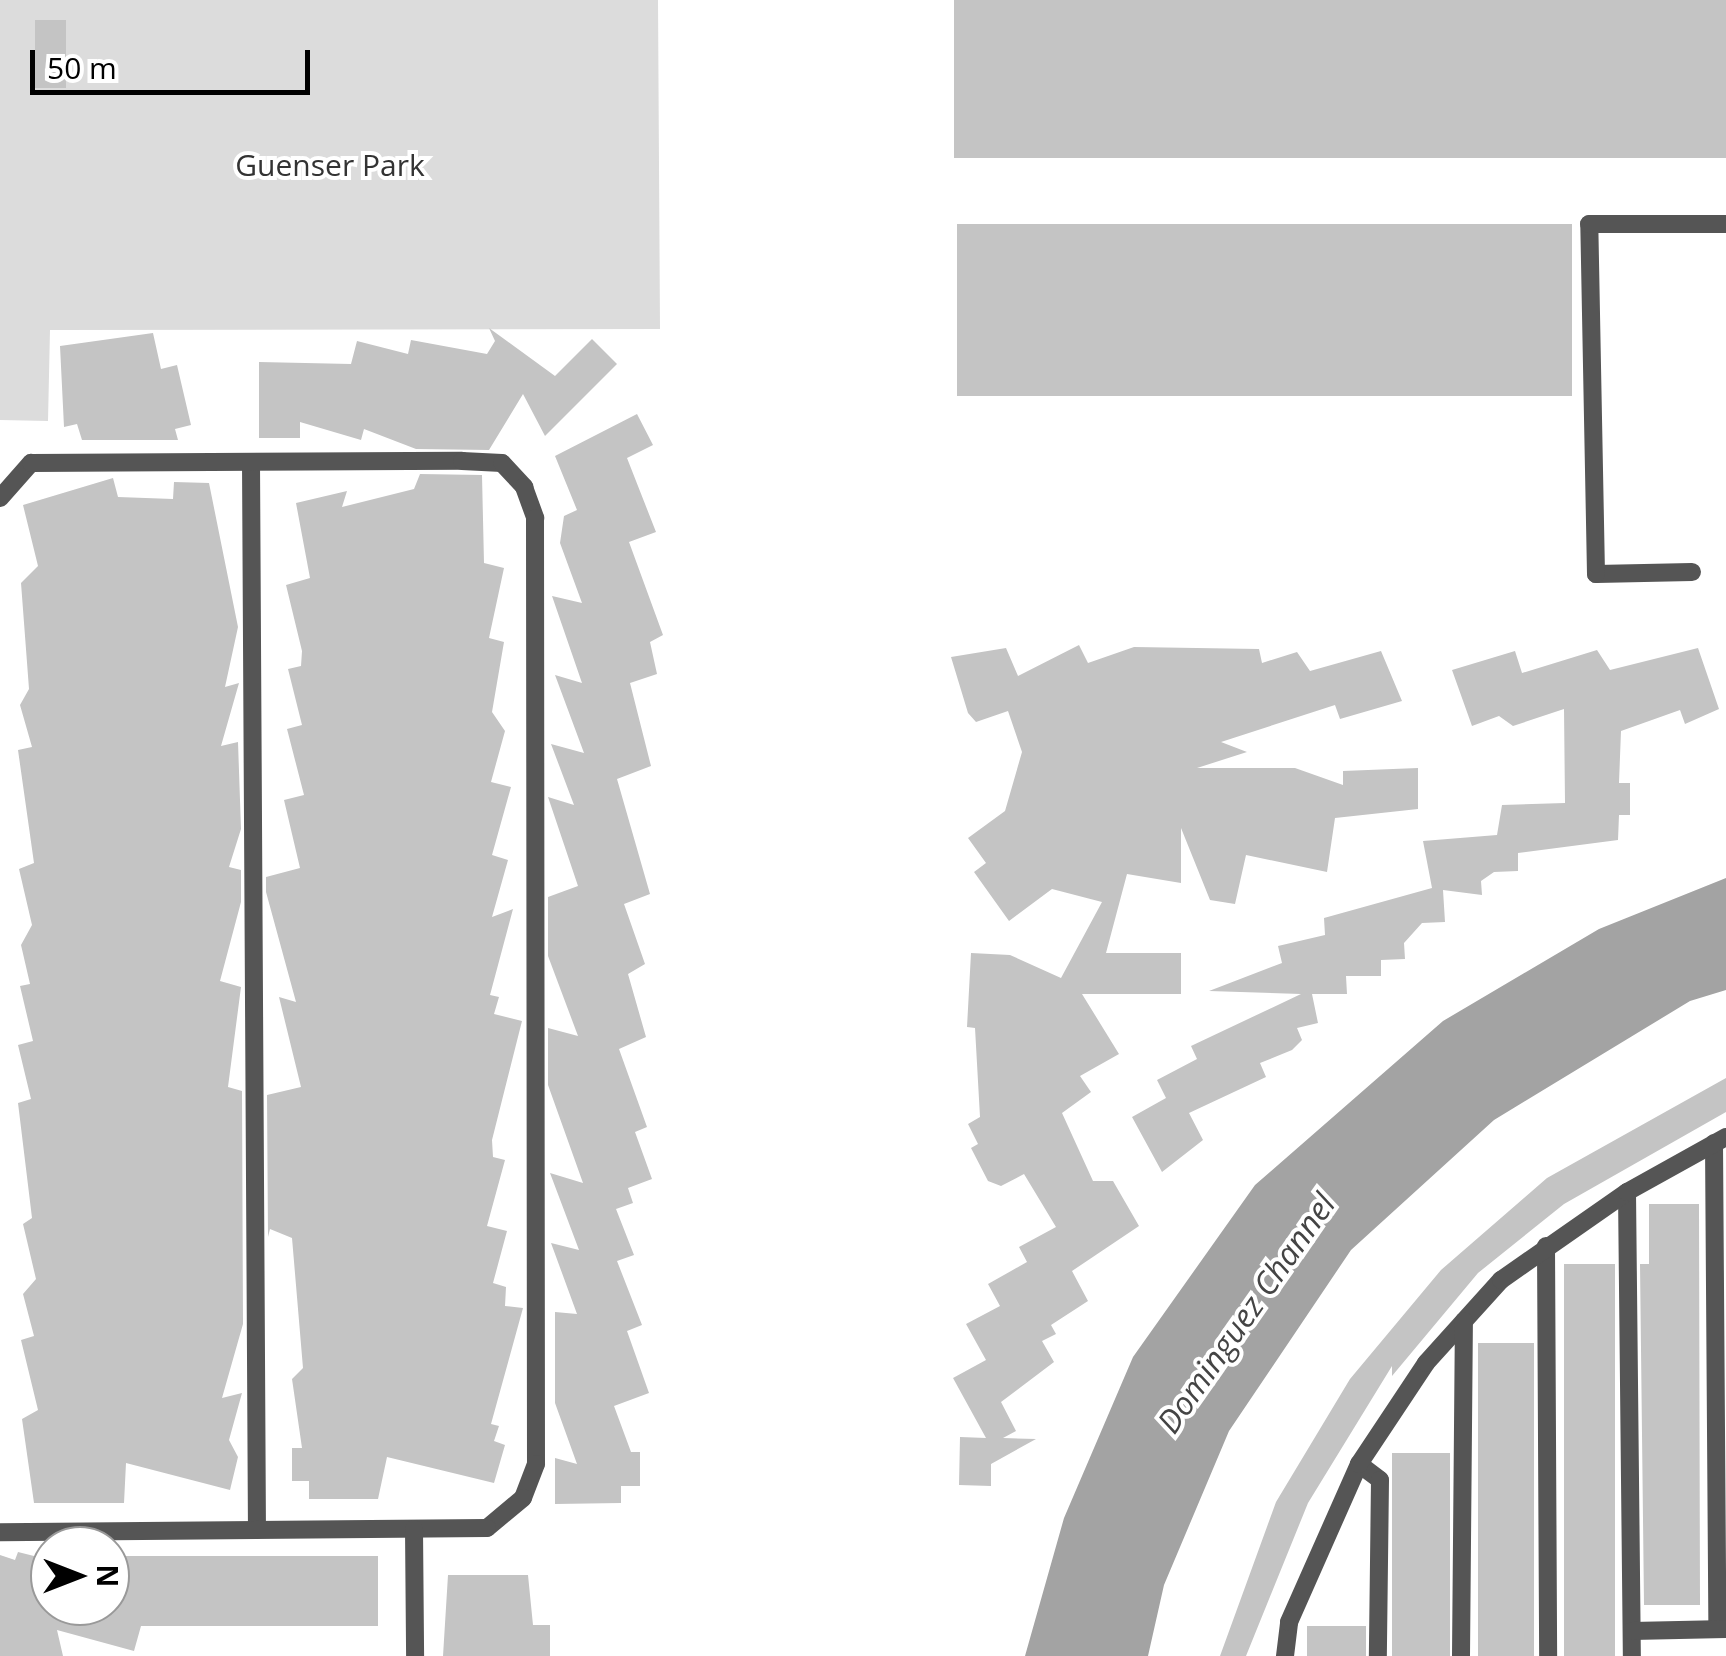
<!DOCTYPE html>
<style>
body{margin:0}
#map{position:relative;width:1726px;height:1656px;overflow:hidden;background:#fff;font-family:"Open Sans",sans-serif}
div>[style]{position:absolute}
[style*='--x']{left:calc(var(--x)*1px);top:calc(var(--y)*1px);width:calc(var(--w)*1px);rotate:calc(var(--a)*1deg)}
.green>*{inset:0;background:#dcdcdc}
.water>*{inset:0;background:#a3a3a3}
.building>*{inset:0;background:#c4c4c4;transform-origin:0 0}
.service>*{height:18px;margin:-9px;padding:0 9px;transform-origin:9px;border-radius:9px;background:#555}
span{translate:-50% -50%;white-space:nowrap;text-align:center;line-height:1.15;-webkit-text-stroke:8px #fff;paint-order:stroke}
.park-label{font-size:30px;color:#333}
.water-label{font-size:32px;color:#444;font-style:italic}
.north{position:absolute;left:30px;top:1526px;width:100px;height:100px;box-sizing:border-box;background:#fff;border:2px solid #999;border-radius:50%;rotate:90deg;font-size:28px;font-weight:700;line-height:40px;text-align:center;color:#000}
.north::after{content:'';display:block;margin:auto;width:35px;height:45px;background:#000;clip-path:polygon(50% 0,100% 100%,50% 72%,0 100%)}
.scale{position:absolute;left:30px;top:50px;width:280px;height:45px;box-sizing:border-box;border:5px solid #000;border-top:0;padding-left:12px;font-size:30px;line-height:35px;white-space:nowrap;color:#000;-webkit-text-stroke:8px #fff;paint-order:stroke}
</style>
<div id="map">
<div class="green">
<div style="clip-path:polygon(0 0,658px 0,660px 329px,50px 330px,48px 421px,0 420px)"></div>
</div>
<div class="water">
<div style="clip-path:polygon(1726px 878px,1726px 990px,1690px 1001px,1494px 1120px,1351px 1250px,1229px 1431px,1164px 1585px,1148px 1656px,1025px 1656px,1064px 1518px,1133px 1357px,1255px 1185px,1443px 1021px,1599px 929px)"></div>
</div>
<div class="building">
<div style="left:954px;top:0;width:772px;height:158px"></div>
<div style="left:35px;top:20px;width:31px;height:68px"></div>
<div style="left:957px;top:224px;width:615px;height:172px"></div>
<div style="clip-path:polygon(489px 328px,555px 376px,592px 339px,617px 364px,545px 436px,523px 394px,489px 450px,416px 449px,364px 429px,361px 440px,300px 422px,300px 438px,259px 438px,259px 362px,351px 364px,357px 341px,408px 354px,411px 340px,487px 354px,495px 341px)"></div>
<div style="clip-path:polygon(153px 333px,161px 369px,177px 365px,191px 425px,175px 429px,178px 440px,82px 440px,77px 424px,64px 427px,60px 346px)"></div>
<div style="clip-path:polygon(637px 414px,653px 445px,627px 458px,656px 532px,629px 542px,663px 635px,650px 642px,657px 674px,630px 683px,651px 766px,617px 779px,650px 894px,624px 904px,645px 964px,628px 974px,646px 1037px,619px 1049px,647px 1127px,635px 1132px,652px 1179px,628px 1188px,633px 1203px,616px 1209px,634px 1255px,617px 1261px,642px 1325px,627px 1331px,649px 1393px,614px 1406px,631px 1452px,640px 1452px,640px 1486px,621px 1486px,621px 1503px,555px 1504px,555px 1458px,577px 1464px,555px 1403px,555px 1312px,577px 1314px,551px 1243px,579px 1250px,550px 1173px,583px 1183px,548px 1085px,548px 1028px,578px 1036px,548px 956px,548px 897px,578px 886px,548px 797px,574px 805px,551px 744px,584px 753px,555px 675px,582px 683px,552px 596px,582px 603px,560px 543px,564px 516px,577px 510px,555px 456px)"></div>
<div style="clip-path:polygon(420px 474px,482px 475px,484px 563px,504px 568px,489px 638px,504px 642px,492px 712px,505px 731px,491px 782px,511px 787px,492px 855px,508px 860px,492px 917px,513px 909px,490px 995px,499px 997px,494px 1014px,522px 1021px,492px 1140px,493px 1157px,505px 1160px,487px 1226px,507px 1231px,493px 1283px,506px 1287px,505px 1306px,523px 1308px,491px 1424px,499px 1426px,494px 1441px,505px 1445px,494px 1483px,387px 1457px,378px 1499px,309px 1499px,309px 1481px,292px 1481px,292px 1448px,302px 1448px,292px 1379px,303px 1368px,292px 1238px,270px 1229px,268px 1237px,267px 1095px,301px 1087px,279px 997px,296px 1002px,266px 892px,266px 877px,300px 868px,284px 800px,304px 795px,287px 729px,302px 725px,288px 669px,301px 666px,302px 651px,286px 585px,310px 578px,296px 503px,347px 491px,342px 507px,414px 489px)"></div>
<div style="clip-path:polygon(113px 478px,118px 497px,173px 499px,174px 482px,209px 483px,238px 627px,225px 687px,239px 683px,221px 746px,238px 742px,241px 829px,229px 867px,241px 870px,241px 902px,220px 981px,241px 987px,228px 1087px,242px 1091px,243px 1324px,222px 1398px,242px 1393px,229px 1440px,238px 1457px,230px 1490px,126px 1463px,124px 1503px,34px 1503px,22px 1419px,38px 1410px,21px 1340px,34px 1336px,23px 1294px,36px 1279px,23px 1224px,32px 1218px,18px 1103px,31px 1099px,18px 1045px,33px 1041px,20px 986px,30px 984px,21px 945px,32px 925px,19px 869px,34px 863px,18px 750px,32px 747px,20px 705px,29px 689px,21px 583px,38px 566px,23px 505px)"></div>
<div style="clip-path:polygon(1079px 645px,1088px 663px,1134px 647px,1259px 649px,1262px 663px,1297px 652px,1310px 671px,1381px 651px,1402px 701px,1340px 719px,1335px 705px,1221px 742px,1247px 752px,1197px 768px,1295px 768px,1343px 785px,1343px 771px,1418px 768px,1418px 809px,1335px 818px,1327px 872px,1246px 855px,1235px 904px,1210px 900px,1181px 828px,1181px 883px,1127px 874px,1106px 953px,1181px 953px,1181px 994px,1082px 994px,1119px 1054px,1080px 1076px,1091px 1092px,1062px 1113px,1093px 1181px,1113px 1181px,1139px 1226px,1072px 1271px,1088px 1301px,1051px 1325px,1056px 1334px,1042px 1341px,1054px 1362px,1001px 1402px,1016px 1431px,1003px 1438px,1036px 1439px,991px 1464px,991px 1486px,959px 1485px,960px 1437px,986px 1438px,953px 1378px,986px 1360px,966px 1324px,1000px 1306px,988px 1284px,1027px 1262px,1019px 1247px,1056px 1227px,1024px 1174px,1001px 1186px,988px 1181px,971px 1148px,978px 1144px,968px 1124px,980px 1117px,975px 1028px,967px 1027px,971px 953px,1010px 955px,1061px 978px,1102px 902px,1052px 889px,1009px 921px,974px 872px,986px 863px,968px 838px,1005px 811px,1022px 752px,1008px 711px,976px 722px,968px 713px,951px 657px,1006px 648px,1018px 676px)"></div>
<div style="clip-path:polygon(1698px 648px,1719px 709px,1685px 724px,1680px 710px,1621px 731px,1619px 783px,1630px 783px,1630px 815px,1619px 815px,1618px 840px,1518px 853px,1518px 871px,1494px 872px,1481px 881px,1482px 895px,1443px 890px,1445px 922px,1422px 923px,1404px 943px,1405px 959px,1381px 960px,1381px 976px,1346px 976px,1347px 994px,1312px 994px,1318px 1023px,1297px 1028px,1302px 1040px,1292px 1050px,1260px 1063px,1266px 1077px,1189px 1113px,1203px 1140px,1162px 1172px,1132px 1117px,1166px 1098px,1157px 1080px,1197px 1059px,1191px 1046px,1301px 994px,1209px 991px,1282px 963px,1278px 946px,1325px 935px,1324px 918px,1432px 888px,1423px 841px,1497px 835px,1502px 805px,1565px 803px,1564px 709px,1513px 726px,1499px 716px,1472px 726px,1452px 670px,1515px 651px,1522px 673px,1597px 650px,1610px 670px)"></div>
<div style="clip-path:polygon(1726px 1078px,1726px 1112px,1564px 1204px,1478px 1273px,1392px 1376px,1392px 1366px,1308px 1503px,1246px 1656px,1220px 1656px,1276px 1502px,1350px 1379px,1441px 1270px,1547px 1178px)"></div>
<div style="clip-path:polygon(1649px 1204px,1699px 1204px,1700px 1605px,1644px 1605px,1640px 1264px,1649px 1264px)"></div>
<div style="left:1564px;top:1264px;width:51px;height:392px"></div>
<div style="left:1478px;top:1343px;width:56px;height:313px"></div>
<div style="left:1450px;top:1453px;width:203px;height:58px;rotate:90deg"></div>
<div style="clip-path:polygon(18px 1552px,50px 1560px,50px 1606px,110px 1606px,110px 1556px,378px 1556px,378px 1626px,141px 1626px,134px 1651px,57px 1630px,63px 1656px,0 1656px,0 1555px,15px 1560px)"></div>
<div style="clip-path:polygon(448px 1575px,528px 1575px,533px 1625px,550px 1625px,550px 1656px,443px 1656px)"></div>
<div style="left:1307px;top:1626px;width:59px;height:30px"></div>
</div>
<div class="service">
<div style="--x:251;--y:462;--w:1068;--a:89.68"></div>
<div style="--x:0;--y:498;--w:47;--a:-48.5"></div>
<div style="--x:31;--y:463;--w:431;--a:-0.3"></div>
<div style="--x:462;--y:461;--w:40;--a:2.9"></div>
<div style="--x:502;--y:463;--w:33;--a:47"></div>
<div style="--x:524;--y:487;--w:33;--a:70"></div>
<div style="--x:535;--y:518;--w:946;--a:89.94"></div>
<div style="--x:536;--y:1464;--w:36;--a:111"></div>
<div style="--x:523;--y:1498;--w:47;--a:140.2"></div>
<div style="--x:487;--y:1528;--w:487;--a:179.5"></div>
<div style="--x:1692;--y:572;--w:96;--a:178.8"></div>
<div style="--x:1596;--y:574;--w:350;--a:-91.1"></div>
<div style="--x:1589;--y:224;--w:137;--a:0"></div>
<div style="--x:1714;--y:1143;--w:486;--a:89.6"></div>
<div style="--x:1627;--y:1192;--w:464;--a:89.4"></div>
<div style="--x:1546;--y:1246;--w:410;--a:89.7"></div>
<div style="--x:1359;--y:1464;--w:26;--a:37"></div>
<div style="--x:1380;--y:1480;--w:176;--a:90.7"></div>
<div style="--x:414;--y:1529;--w:127;--a:89.5"></div>
<div style="--x:1632;--y:1631;--w:94;--a:-1.2"></div>
<div style="--x:1285;--y:1656;--w:34;--a:-83"></div>
<div style="--x:1289;--y:1622;--w:173;--a:-66.1"></div>
<div style="--x:1359;--y:1464;--w:121;--a:-56.4"></div>
<div style="--x:1426;--y:1363;--w:112;--a:-47.9"></div>
<div style="--x:1501;--y:1280;--w:154;--a:-34.9"></div>
<div style="--x:1627;--y:1192;--w:113;--a:-29.1"></div>
<div style="--x:1461;--y:1656;--w:335;--a:-89.5"></div>
</div>
<div class="park-label">
<span style="left:330px;top:165px">Guenser Park</span>
</div>
<div class="water-label">
<span style="left:1246px;top:1313px;rotate:-55deg">Dominguez Channel</span>
</div>
<div class="north">N</div>
<div class="scale">50 m</div>
</div>
